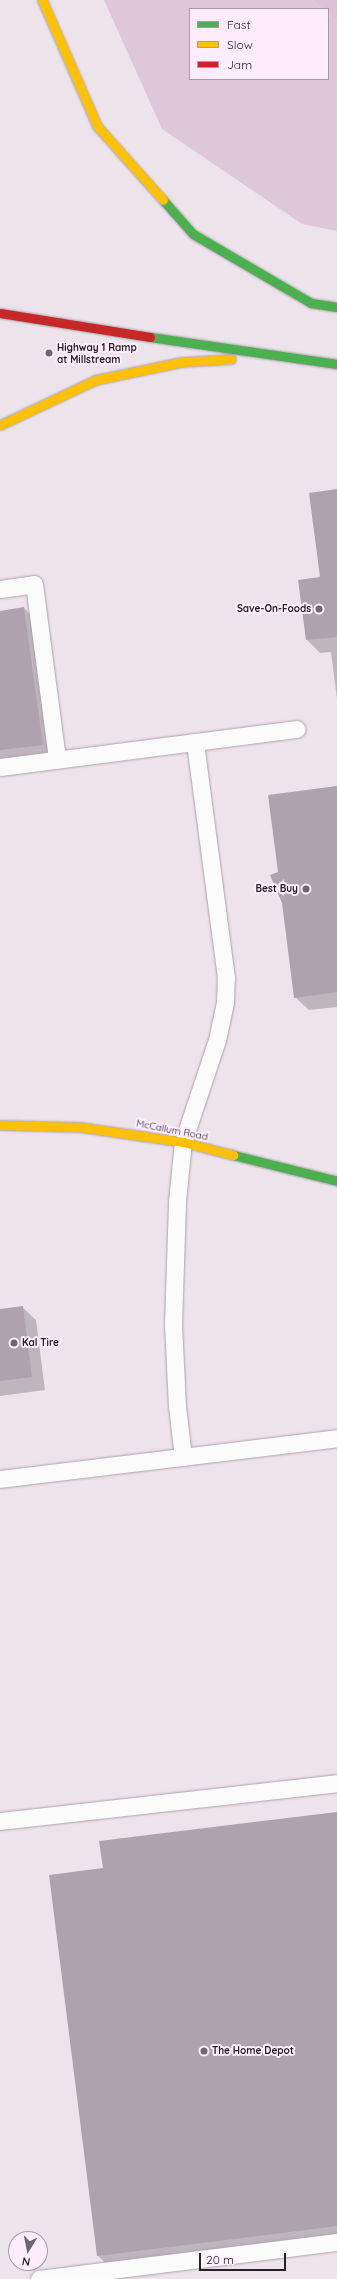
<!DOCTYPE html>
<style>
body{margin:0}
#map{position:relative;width:337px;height:2279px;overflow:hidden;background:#ede4eb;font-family:Quicksand,sans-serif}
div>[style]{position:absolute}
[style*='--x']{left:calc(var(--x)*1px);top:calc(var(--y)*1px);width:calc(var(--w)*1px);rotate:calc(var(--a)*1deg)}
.green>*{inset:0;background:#dfc7da}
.forest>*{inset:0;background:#dec2d9}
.shadow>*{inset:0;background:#0003}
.building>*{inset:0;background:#aea3ac}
.roads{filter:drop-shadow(0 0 1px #aaa3a9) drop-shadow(0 0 1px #aaa3a9)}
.lane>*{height:17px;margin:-8.5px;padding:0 8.5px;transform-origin:8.5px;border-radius:8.5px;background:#fcfbfc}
.fast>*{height:9px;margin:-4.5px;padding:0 4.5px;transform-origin:4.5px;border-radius:4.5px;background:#4caf50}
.slow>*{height:9px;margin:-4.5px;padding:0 4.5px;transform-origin:4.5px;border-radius:4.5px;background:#ffc107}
.jam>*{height:9px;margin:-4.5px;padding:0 4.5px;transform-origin:4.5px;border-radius:4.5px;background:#c62828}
.dots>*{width:11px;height:11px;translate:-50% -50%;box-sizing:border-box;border:2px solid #ffedfb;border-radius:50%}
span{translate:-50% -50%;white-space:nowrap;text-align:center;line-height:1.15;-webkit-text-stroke:4px #ffedfb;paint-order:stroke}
.poi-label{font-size:10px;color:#282227;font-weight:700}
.left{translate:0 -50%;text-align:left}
.right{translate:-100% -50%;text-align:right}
.street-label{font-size:10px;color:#282227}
.legend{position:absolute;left:189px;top:8px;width:140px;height:72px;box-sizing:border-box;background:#ffedfb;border:1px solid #a99ca6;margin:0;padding:5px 7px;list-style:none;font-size:12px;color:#282227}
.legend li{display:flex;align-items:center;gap:8px;height:20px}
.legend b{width:20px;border:1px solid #a99ca6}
.north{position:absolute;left:8px;top:2231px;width:40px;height:40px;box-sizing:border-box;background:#ffedfb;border:1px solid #a99ca6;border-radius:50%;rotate:190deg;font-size:11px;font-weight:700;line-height:16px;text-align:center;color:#282227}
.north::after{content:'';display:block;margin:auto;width:14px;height:18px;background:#6d666c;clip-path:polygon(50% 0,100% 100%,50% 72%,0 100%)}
.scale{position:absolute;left:199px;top:2253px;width:87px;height:18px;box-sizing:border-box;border:2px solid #282227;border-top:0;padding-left:5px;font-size:12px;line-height:14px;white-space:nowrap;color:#282227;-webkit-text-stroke:3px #ffedfb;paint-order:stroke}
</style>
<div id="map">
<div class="green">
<div style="clip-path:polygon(104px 0,312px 0,323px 9px,190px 9px,190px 79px,328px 79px,328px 13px,337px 21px,337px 231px,302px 224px,162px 129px)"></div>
</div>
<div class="forest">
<div style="clip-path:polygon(312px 0,337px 0,337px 21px,328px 13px,328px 9px,323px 9px)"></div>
</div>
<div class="shadow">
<div style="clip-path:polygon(337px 490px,337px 699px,331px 652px,320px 653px,307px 640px)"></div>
<div style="clip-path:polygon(24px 608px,37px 621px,55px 757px,0 764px,0 612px)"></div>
<div style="clip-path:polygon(337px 787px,337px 1007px,309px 1010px,295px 997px,279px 872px)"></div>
<div style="clip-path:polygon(22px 1307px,36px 1320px,45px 1390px,0 1396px,0 1310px)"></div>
<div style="clip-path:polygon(337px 1813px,337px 2242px,112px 2269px,98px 2256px,104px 1869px)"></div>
</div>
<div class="building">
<div style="clip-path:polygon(337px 489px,337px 637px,306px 640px,298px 580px,320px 577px,309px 493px)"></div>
<div style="clip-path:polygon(24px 607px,43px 745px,0 750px,0 611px)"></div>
<div style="clip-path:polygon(337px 786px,337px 992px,294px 998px,282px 903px,270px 875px,278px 872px,268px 795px)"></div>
<div style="clip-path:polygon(23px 1306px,32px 1377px,0 1381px,0 1309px)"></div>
<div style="clip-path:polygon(337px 1812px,337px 2226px,97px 2256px,49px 1875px,103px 1868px,99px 1841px)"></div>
</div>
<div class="roads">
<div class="lane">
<div style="--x:0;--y:589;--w:34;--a:-8"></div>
<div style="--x:34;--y:584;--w:177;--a:82.5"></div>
<div style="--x:0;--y:767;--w:299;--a:-7.3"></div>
<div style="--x:183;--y:1457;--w:51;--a:-96.7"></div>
<div style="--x:177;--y:1406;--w:82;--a:-92.8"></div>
<div style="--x:173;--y:1324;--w:123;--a:-88.1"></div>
<div style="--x:177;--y:1201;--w:59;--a:-84.2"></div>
<div style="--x:183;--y:1142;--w:108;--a:-71.6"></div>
<div style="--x:217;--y:1040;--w:39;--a:-78"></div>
<div style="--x:225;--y:1002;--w:24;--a:-88"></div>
<div style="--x:226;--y:978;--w:238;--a:-97.5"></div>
<div style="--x:0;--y:1479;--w:339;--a:-6.9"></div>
<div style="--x:0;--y:1821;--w:339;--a:-6.4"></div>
<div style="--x:39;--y:2279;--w:300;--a:-7.1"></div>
</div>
<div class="fast">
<div style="--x:163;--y:200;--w:45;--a:48.6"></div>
<div style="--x:193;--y:234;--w:137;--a:30.3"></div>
<div style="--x:311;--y:303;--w:26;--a:9"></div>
<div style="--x:150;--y:337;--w:189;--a:8.2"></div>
<div style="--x:233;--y:1155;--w:107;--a:14"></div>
</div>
<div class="slow">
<div style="--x:42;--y:0;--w:137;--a:66.4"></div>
<div style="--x:97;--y:126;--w:99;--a:48.3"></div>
<div style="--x:0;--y:425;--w:105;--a:-25.3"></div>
<div style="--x:95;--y:380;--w:88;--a:-11.8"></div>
<div style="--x:181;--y:362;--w:50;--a:-3.4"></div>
<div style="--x:0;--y:1125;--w:80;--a:1.4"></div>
<div style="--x:80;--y:1127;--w:104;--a:8.3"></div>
<div style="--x:183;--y:1142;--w:52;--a:14.6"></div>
</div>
<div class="jam">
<div style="--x:0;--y:313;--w:152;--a:9.1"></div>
</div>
</div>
<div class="dots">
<div style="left:49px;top:353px;background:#6d666c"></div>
<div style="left:319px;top:609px;background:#6d666c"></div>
<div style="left:306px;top:889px;background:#6d666c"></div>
<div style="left:14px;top:1343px;background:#6d666c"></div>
<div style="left:204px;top:2051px;background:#6d666c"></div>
</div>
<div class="poi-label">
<span class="left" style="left:57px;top:353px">Highway 1 Ramp<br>at Millstream</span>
<span class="right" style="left:311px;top:609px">Save-On-Foods</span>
<span class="right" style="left:298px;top:889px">Best Buy</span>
<span class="left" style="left:22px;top:1343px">Kal Tire</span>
<span class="left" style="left:212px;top:2051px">The Home Depot</span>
</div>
<div class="street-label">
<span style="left:172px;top:1130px;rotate:11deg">McCallum Road</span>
</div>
<ul class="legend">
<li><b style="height:5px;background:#4caf50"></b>Fast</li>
<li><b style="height:5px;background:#ffc107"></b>Slow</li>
<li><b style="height:5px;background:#c62828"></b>Jam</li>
</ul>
<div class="north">N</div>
<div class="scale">20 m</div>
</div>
